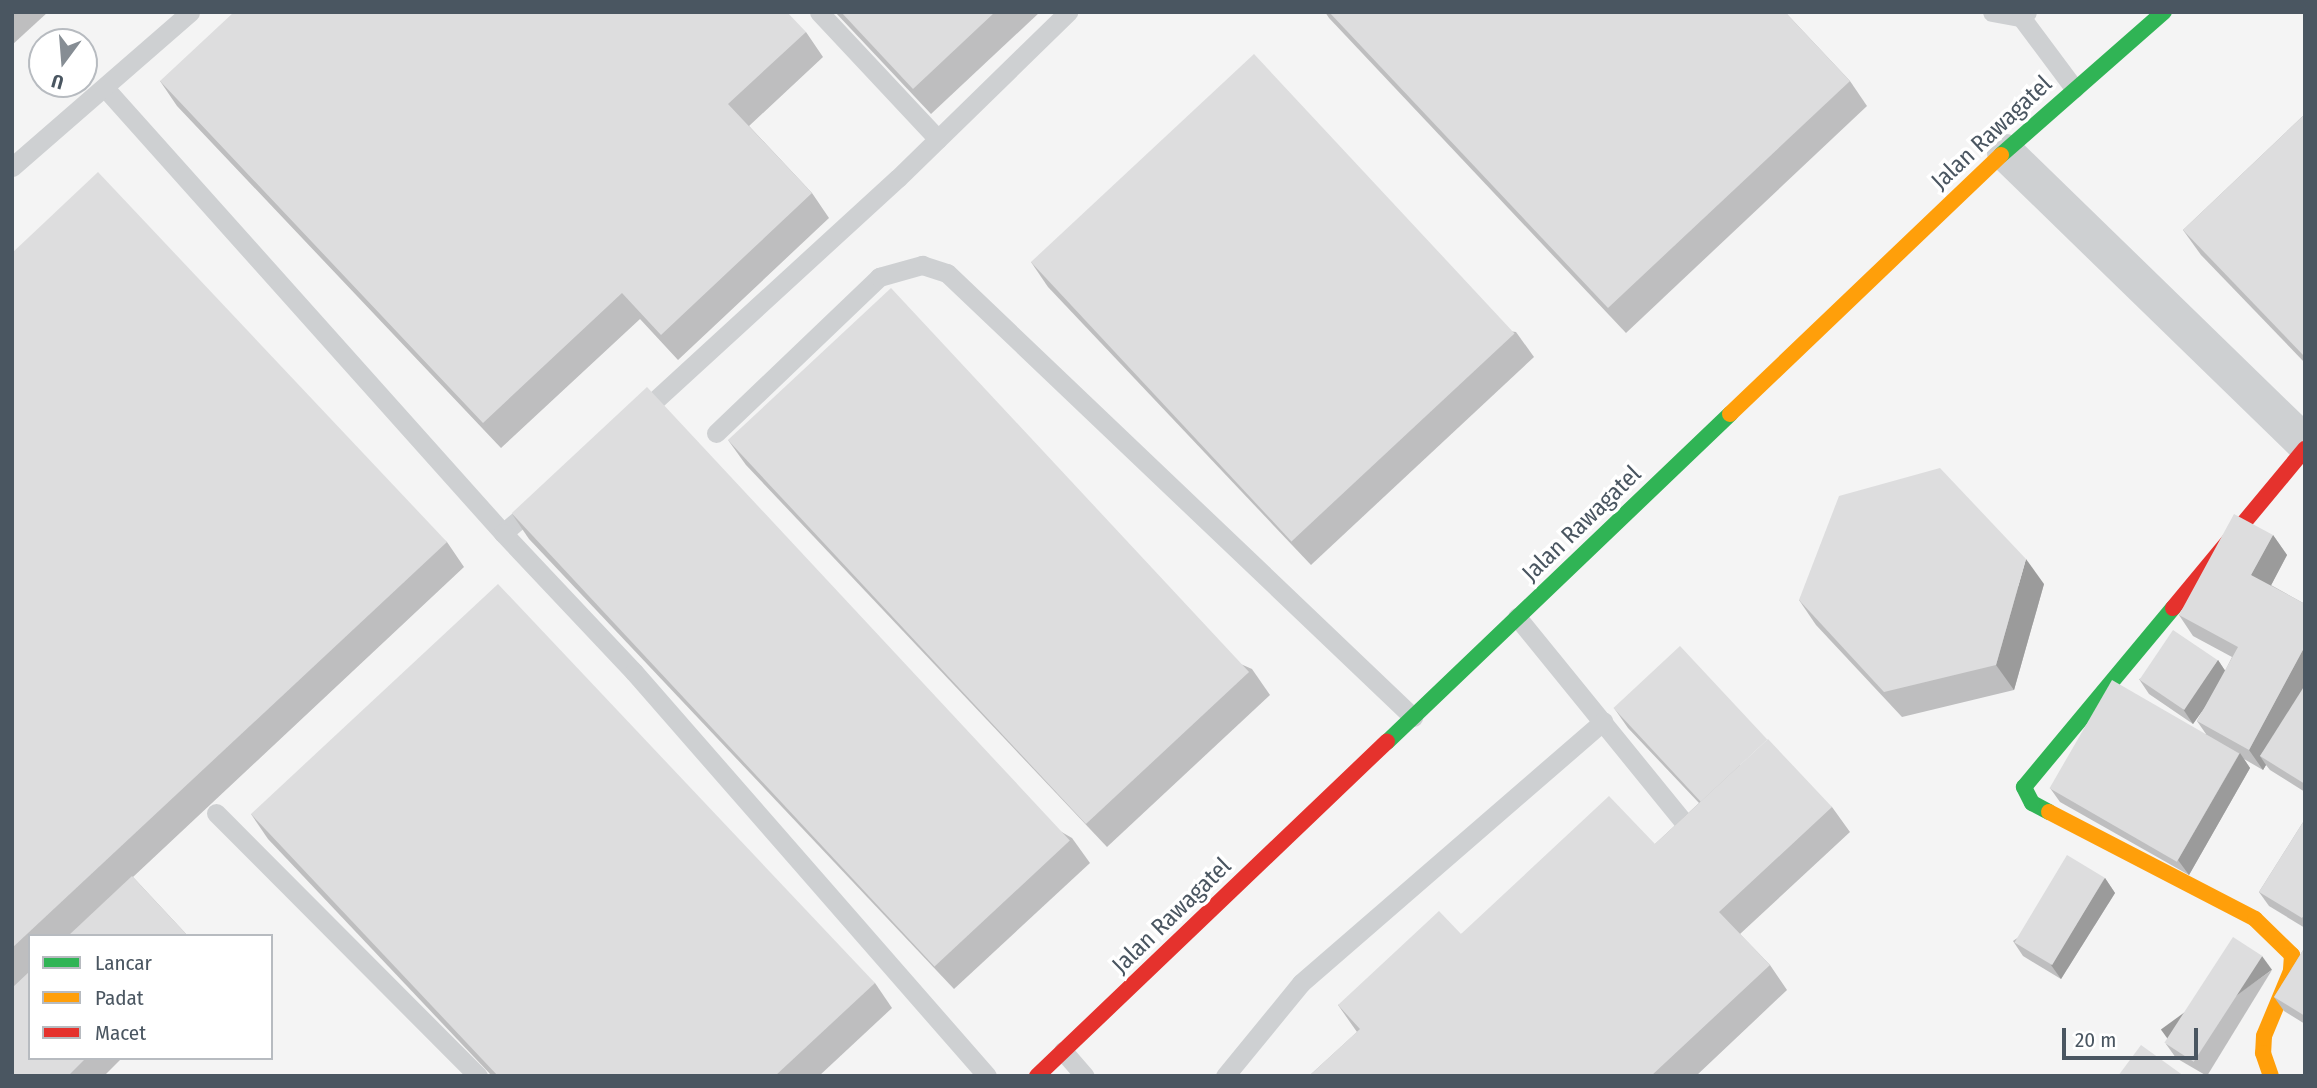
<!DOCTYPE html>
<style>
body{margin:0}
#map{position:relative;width:2317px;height:1088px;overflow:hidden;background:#f4f4f4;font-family:"Fira Sans Condensed",sans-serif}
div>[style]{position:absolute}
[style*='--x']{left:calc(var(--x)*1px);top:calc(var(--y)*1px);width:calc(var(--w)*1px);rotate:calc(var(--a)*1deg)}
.lane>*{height:19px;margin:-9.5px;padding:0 9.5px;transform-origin:9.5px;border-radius:9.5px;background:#ced0d2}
.street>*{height:37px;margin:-18.5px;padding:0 18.5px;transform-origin:18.5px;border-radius:18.5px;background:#ced0d2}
.fast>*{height:16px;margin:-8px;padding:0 8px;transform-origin:8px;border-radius:8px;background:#30b455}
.slow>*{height:16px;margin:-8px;padding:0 8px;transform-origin:8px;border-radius:8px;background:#ff9f0a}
.jam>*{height:16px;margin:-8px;padding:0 8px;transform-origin:8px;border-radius:8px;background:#e5322d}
.wall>*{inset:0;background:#bebebf}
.shaded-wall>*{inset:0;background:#9b9b9b;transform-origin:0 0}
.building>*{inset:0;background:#ddddde;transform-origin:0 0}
span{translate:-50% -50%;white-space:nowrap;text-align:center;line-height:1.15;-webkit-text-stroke:7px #fff;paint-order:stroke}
.street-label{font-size:24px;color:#4a5661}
.frame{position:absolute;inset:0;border:14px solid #4a5661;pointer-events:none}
.legend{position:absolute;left:28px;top:934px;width:245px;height:126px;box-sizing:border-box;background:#fff;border:2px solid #b7bbc0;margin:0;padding:9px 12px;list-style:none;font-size:21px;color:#4a5661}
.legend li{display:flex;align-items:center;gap:14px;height:35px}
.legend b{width:35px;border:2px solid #b7bbc0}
.north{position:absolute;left:28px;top:28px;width:70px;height:70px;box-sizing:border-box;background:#fff;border:2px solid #b7bbc0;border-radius:50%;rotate:196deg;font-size:19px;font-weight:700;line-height:28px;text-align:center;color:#4a5661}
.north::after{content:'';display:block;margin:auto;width:24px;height:32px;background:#868d94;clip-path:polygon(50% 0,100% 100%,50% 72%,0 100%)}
.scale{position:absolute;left:2062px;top:1028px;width:136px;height:32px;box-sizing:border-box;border:4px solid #4a5661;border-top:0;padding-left:9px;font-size:21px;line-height:24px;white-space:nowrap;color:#4a5661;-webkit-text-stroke:5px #fff;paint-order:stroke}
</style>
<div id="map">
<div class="lane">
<div style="--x:819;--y:12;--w:174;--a:46.9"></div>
<div style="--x:1992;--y:12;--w:29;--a:10"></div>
<div style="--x:2027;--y:12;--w:8;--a:140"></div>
<div style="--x:2021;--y:17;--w:89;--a:53.3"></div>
<div style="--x:105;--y:88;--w:597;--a:48.19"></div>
<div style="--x:503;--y:533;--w:43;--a:-40.3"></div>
<div style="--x:12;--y:167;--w:236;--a:-41"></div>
<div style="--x:638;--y:416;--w:352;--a:-42.5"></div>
<div style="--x:898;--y:178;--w:238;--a:-44.3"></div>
<div style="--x:716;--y:433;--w:226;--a:-43.7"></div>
<div style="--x:879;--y:277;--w:45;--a:-15.6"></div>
<div style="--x:922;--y:265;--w:26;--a:18"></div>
<div style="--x:947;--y:273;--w:644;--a:43.62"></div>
<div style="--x:503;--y:533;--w:191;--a:46.7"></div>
<div style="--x:634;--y:672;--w:536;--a:48.85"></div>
<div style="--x:1517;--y:617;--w:263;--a:50.9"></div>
<div style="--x:216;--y:813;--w:371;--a:45.1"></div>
<div style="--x:1063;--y:1051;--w:33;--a:49"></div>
<div style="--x:1225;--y:1076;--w:120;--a:-50.7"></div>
<div style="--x:1301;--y:983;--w:400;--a:-40.9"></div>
</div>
<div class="street">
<div style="--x:2005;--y:152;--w:419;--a:44.2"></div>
</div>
<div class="fast">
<div style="--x:2001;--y:155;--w:217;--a:-41.3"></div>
<div style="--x:1387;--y:742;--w:475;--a:-43.7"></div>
<div style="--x:2049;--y:812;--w:19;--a:-152"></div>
<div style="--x:2032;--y:803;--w:18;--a:-117"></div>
<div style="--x:2024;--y:787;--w:233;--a:-50.2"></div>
</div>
<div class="slow">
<div style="--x:1730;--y:414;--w:375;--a:-43.7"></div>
<div style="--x:2049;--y:812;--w:232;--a:27.4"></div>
<div style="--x:2255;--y:919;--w:52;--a:44.2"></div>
<div style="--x:2292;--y:955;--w:16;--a:94"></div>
<div style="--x:2291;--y:971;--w:70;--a:112.6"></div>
<div style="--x:2264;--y:1036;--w:17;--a:93"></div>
<div style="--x:2263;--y:1053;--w:24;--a:71"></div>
</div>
<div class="jam">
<div style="--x:2173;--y:608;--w:207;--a:-50.3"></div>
<div style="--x:1037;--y:1076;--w:484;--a:-43.7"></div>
</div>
<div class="wall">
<div style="clip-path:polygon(12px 12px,48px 12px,12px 45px)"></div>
<div style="clip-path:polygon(835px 12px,1040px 12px,931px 114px)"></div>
<div style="clip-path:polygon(1325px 12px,1785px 12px,1850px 81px,1867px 106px,1626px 333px,1329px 18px)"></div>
<div style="clip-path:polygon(806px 32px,823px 57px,749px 126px,812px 193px,829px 218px,678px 360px,640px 319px,501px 448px,177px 106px,160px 81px)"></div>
<div style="clip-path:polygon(2305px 114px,2305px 363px,2201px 255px,2183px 230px)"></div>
<div style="clip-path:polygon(12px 253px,447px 542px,464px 567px,133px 877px,188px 936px,30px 936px,30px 1058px,122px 1058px,104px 1076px,12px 1076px)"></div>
<div style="clip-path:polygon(1031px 262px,1516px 332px,1534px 357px,1311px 565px,1048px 287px)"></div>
<div style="clip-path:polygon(728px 440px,1252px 669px,1270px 695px,1107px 847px,746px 465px)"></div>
<div style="clip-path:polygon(512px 514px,1072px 838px,1090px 863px,954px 989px,529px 539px)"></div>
<div style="clip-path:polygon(2273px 535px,2287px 555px,2271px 585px,2305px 604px,2305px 792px,2270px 770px,2266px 765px,2263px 770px,2244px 759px,2250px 768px,2189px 875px,2060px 802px,2050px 788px,2206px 734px,2197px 721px,2206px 705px,2193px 724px,2149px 694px,2139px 679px,2218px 660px,2225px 671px,2232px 657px,2193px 636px,2179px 615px)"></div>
<div style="clip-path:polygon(2044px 584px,2014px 690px,1902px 717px,1816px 625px,1799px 600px)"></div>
<div style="clip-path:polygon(1614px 708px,1832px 807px,1850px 832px,1740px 934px,1770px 965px,1787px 990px,1696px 1076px,1309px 1076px,1357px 1032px,1338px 1005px,1461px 934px,1655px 844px,1699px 803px,1628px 728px)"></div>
<div style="clip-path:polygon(251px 814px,875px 983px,892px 1008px,819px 1076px,492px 1076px,268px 839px)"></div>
<div style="clip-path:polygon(2305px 819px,2305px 928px,2269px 906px,2259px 892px)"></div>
<div style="clip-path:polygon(2105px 878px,2115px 893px,2061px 979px,2023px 956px,2013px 941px)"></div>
<div style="clip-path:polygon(2305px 947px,2305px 1024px,2284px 1011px,2274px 997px)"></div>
<div style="clip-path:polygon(2272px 970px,2207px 1076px,2176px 1058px,2166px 1044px)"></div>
</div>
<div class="shaded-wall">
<div style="clip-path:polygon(2273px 535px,2287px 555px,2266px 595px,2251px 575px)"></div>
<div style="clip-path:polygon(2026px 559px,2044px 584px,2014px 690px,1996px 665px)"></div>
<div style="clip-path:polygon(2305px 646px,2305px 693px,2260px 756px,2266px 765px,2263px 770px,2249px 750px)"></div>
<div style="clip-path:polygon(2218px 660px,2228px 675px,2193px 724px,2183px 709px)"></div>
<div style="clip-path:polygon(2240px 753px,2250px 768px,2189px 875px,2178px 860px)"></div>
<div style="clip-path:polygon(2105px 878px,2115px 893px,2061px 979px,2051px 965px)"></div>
<div style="left:2262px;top:956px;width:17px;height:125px;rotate:54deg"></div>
</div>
<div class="building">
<div style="clip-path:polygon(234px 12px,787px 12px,806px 32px,728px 104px,812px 193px,661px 335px,622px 293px,483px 423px,160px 81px)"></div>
<div style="clip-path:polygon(841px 12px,995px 12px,913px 89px)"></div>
<div style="clip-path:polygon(1329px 12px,1785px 12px,1850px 81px,1608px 308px)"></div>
<div style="left:1254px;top:54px;width:382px;height:305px;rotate:47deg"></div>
<div style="clip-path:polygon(2305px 114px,2305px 357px,2183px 230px)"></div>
<div style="clip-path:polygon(98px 172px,447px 542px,12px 948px,12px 253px)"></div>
<div style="left:891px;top:288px;width:525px;height:223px;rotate:47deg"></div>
<div style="left:647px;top:387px;width:620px;height:185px;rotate:47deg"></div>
<div style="clip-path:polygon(1940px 468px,2026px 559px,1996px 665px,1884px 692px,1799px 600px,1839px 496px)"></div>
<div style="clip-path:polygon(2234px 514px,2273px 535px,2251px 575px,2305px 604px,2305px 646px,2249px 750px,2197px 721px,2238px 647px,2179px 615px)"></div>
<div style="clip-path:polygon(498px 584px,875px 983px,775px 1076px,498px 1076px,251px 814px)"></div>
<div style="left:2173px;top:630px;width:54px;height:60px;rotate:34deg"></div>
<div style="left:1680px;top:646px;width:128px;height:91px;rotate:47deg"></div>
<div style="left:2112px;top:680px;width:147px;height:125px;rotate:30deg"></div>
<div style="clip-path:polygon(2305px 685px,2305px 784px,2260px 756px)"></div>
<div style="clip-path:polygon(1768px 739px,1832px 807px,1719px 912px,1770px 965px,1651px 1076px,1309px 1076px,1360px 1029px,1338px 1005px,1439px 911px,1461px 934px,1609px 796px,1655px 844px)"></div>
<div style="clip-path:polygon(2305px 819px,2305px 914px,2302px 918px,2259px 892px)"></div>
<div style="left:2067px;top:855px;width:44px;height:102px;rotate:31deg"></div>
<div style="clip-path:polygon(132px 876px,188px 936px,68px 936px)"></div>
<div style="left:2233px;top:937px;width:35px;height:126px;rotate:33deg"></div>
<div style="clip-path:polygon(2305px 947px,2305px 1016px,2274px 997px)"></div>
<div style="clip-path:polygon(30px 971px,30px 1058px,86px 1058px,68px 1076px,12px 1076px,12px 988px)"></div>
<div style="clip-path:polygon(2141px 1045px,2184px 1076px,2118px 1076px)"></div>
</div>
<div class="street-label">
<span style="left:1992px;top:133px;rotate:-43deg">Jalan Rawagatel</span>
<span style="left:1582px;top:524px;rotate:-44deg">Jalan Rawagatel</span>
<span style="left:1172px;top:916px;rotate:-44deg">Jalan Rawagatel</span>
</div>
<div class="frame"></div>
<ul class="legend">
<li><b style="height:9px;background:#30b455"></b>Lancar</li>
<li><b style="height:9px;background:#ff9f0a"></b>Padat</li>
<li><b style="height:9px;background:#e5322d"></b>Macet</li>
</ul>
<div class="north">U</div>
<div class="scale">20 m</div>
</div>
